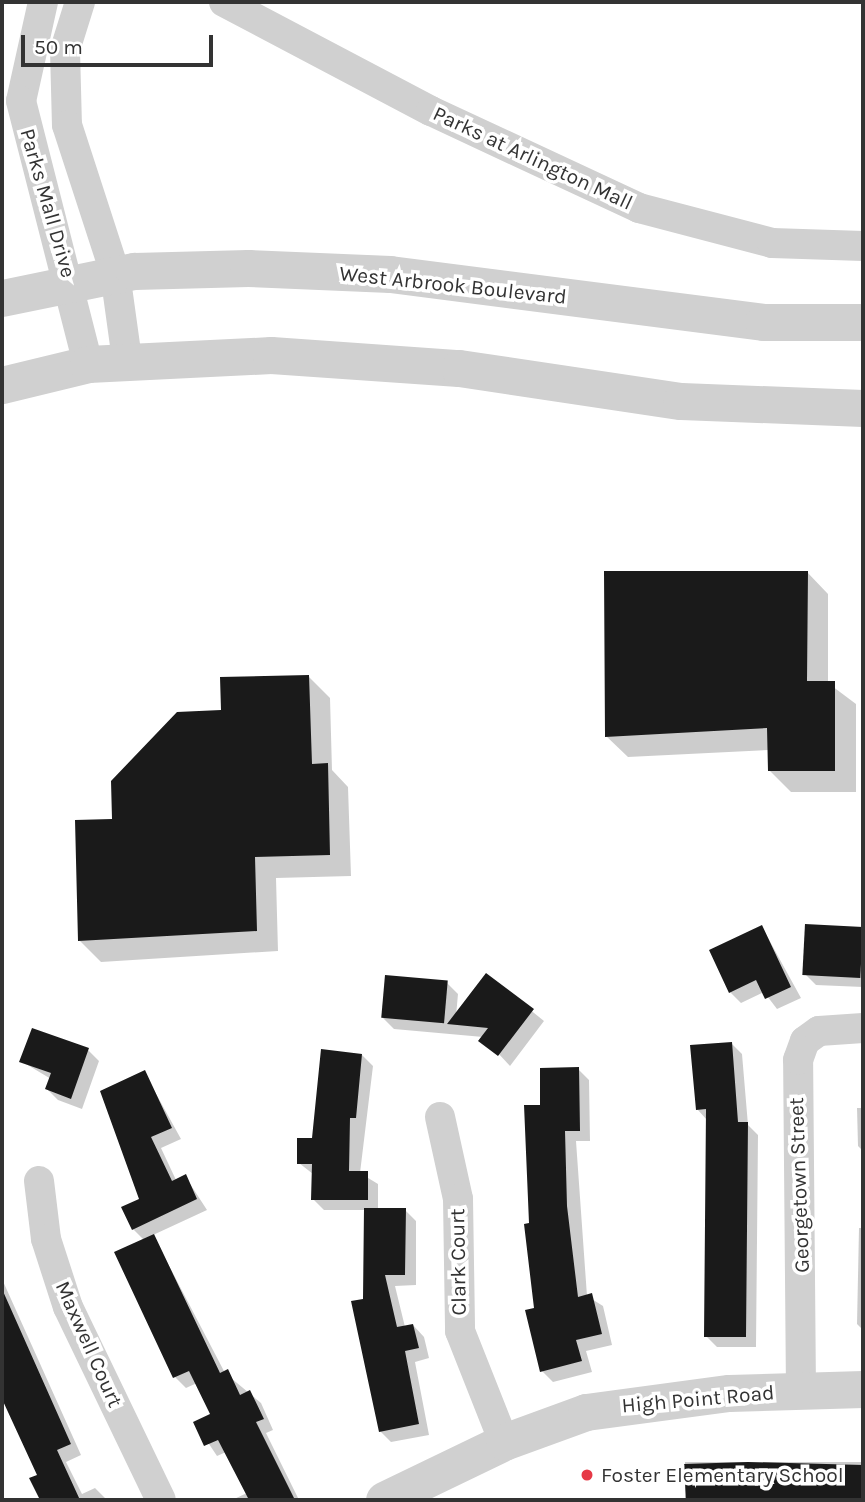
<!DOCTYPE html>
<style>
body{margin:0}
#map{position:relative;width:865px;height:1502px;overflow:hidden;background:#fff;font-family:Karla,sans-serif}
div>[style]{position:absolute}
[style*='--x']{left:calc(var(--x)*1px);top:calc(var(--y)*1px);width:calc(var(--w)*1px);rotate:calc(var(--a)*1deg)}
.shadow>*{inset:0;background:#0003;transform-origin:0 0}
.building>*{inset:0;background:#1a1a1a;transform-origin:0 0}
.minor>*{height:30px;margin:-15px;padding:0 15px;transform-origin:15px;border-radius:15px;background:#d0d0d0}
.tertiary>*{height:37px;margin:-18.5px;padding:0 18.5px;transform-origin:18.5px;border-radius:18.5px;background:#d0d0d0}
.dots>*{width:19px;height:19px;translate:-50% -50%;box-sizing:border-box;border:4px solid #fff;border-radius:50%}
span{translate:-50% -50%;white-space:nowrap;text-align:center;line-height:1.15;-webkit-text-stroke:7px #fff;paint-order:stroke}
.street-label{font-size:21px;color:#333}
.poi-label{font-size:21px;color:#333}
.left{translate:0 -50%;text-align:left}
.frame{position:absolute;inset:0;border:4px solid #333;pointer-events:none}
.scale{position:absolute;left:21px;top:35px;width:192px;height:32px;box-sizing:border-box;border:4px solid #333;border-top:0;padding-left:9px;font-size:21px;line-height:24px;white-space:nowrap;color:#333;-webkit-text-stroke:5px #fff;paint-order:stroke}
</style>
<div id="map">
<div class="shadow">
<div style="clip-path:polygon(807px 572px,828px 594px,828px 683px,856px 704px,856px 792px,791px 792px,769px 770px,769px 750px,628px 757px,606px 736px)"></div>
<div style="clip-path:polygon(309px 677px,330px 698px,332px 770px,348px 787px,351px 876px,276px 878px,278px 951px,101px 962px,80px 941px,114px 820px,223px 712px)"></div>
<div style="clip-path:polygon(807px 926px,863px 929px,863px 987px,816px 985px,805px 974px)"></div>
<div style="clip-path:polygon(762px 927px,801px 998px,777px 1009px,764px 992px,741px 1003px,730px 992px)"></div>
<div style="clip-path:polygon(487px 975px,544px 1021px,510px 1066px,483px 1037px,394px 1029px,383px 1018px,447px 983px,458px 994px,456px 1016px)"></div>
<div style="clip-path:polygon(731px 1043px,742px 1054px,748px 1125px,758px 1135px,756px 1347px,717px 1347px,706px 1336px,707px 1120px,697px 1109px)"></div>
<div style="clip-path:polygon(88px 1050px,99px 1061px,82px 1109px,58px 1100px,47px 1089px,51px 1079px,21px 1061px)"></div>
<div style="clip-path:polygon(362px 1055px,373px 1066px,360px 1173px,378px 1184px,378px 1210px,405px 1210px,416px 1221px,416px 1285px,395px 1286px,405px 1327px,413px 1325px,424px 1337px,429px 1358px,415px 1362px,429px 1435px,391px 1442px,380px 1431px,365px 1300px,365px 1210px,324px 1210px,313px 1199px,313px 1174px,299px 1163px)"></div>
<div style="clip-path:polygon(578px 1069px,589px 1080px,590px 1141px,576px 1141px,587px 1296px,603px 1306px,612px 1345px,586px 1351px,592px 1372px,553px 1382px,542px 1371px,531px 1225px,542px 1106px)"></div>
<div style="clip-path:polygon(144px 1072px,181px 1139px,161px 1148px,176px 1180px,185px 1176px,207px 1210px,153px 1235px,225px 1373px,261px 1403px,273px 1430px,266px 1433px,299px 1500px,232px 1500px,247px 1493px,226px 1452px,217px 1456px,195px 1423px,212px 1415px,197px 1383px,186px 1388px,175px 1377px,144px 1240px,133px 1229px,141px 1200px)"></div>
<div style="clip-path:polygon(857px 1108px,863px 1108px,863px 1151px,858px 1146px)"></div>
<div style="clip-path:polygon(859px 1228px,863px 1228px,863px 1330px,857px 1324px)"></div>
<div style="clip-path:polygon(2px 1279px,81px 1455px,66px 1462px,82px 1494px,95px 1488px,107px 1500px,43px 1500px,32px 1479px,39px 1475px,2px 1388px)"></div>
<div style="left:863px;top:1462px;width:38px;height:178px;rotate:90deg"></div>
</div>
<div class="building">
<div style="clip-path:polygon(604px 571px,808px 571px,807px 681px,835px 681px,835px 771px,768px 771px,767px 728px,605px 737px)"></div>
<div style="clip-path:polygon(309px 675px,312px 764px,328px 763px,330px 855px,255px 857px,257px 931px,78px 941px,75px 820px,112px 819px,111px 781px,177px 712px,221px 710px,220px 677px)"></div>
<div style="left:805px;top:924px;width:58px;height:51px;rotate:3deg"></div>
<div style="clip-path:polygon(762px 925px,791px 987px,765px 999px,756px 980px,729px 993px,709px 950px)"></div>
<div style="clip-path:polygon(486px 973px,534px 1009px,498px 1056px,478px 1041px,488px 1028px,447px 1024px)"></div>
<div style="left:385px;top:975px;width:63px;height:43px;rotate:5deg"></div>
<div style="clip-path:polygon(32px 1028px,89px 1048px,71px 1099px,45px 1089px,51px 1073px,19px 1062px)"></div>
<div style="clip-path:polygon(732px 1042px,738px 1122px,748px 1122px,746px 1337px,704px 1337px,706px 1109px,696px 1110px,690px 1045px)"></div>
<div style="clip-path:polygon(321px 1049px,362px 1054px,356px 1118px,350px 1118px,349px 1171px,368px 1171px,368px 1200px,311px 1200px,312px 1164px,297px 1164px,297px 1138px,312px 1138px)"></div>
<div style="clip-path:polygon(579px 1067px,580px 1131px,565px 1131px,567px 1206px,578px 1297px,592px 1293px,602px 1334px,576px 1340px,582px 1361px,540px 1372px,525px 1310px,534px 1308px,524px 1224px,529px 1223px,524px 1105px,540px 1105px,540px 1068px)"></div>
<div style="clip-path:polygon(145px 1070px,172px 1128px,151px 1137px,172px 1181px,186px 1174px,197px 1199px,132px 1230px,121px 1207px,139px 1199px,100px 1091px)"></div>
<div style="clip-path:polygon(364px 1208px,406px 1208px,405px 1275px,385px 1275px,397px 1327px,413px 1324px,419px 1348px,405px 1351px,419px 1424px,379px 1432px,351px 1301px,363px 1299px)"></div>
<div style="clip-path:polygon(154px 1234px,220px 1373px,228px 1369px,240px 1395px,250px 1390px,264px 1419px,256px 1422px,295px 1500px,249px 1500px,218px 1440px,204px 1446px,193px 1422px,210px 1414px,189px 1371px,173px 1378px,114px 1252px)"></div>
<div style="clip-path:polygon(2px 1289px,71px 1444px,57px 1450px,80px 1500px,40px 1500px,29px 1478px,37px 1475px,2px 1399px)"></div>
<div style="clip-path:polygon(748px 1462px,863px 1465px,863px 1500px,686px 1500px,684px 1464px)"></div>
</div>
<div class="minor">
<div style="--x:43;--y:2;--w:101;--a:102.5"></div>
<div style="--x:21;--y:101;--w:271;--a:75.7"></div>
<div style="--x:80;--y:2;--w:50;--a:107.4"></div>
<div style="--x:65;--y:50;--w:75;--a:88.5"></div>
<div style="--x:67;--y:125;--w:156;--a:72"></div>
<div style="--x:115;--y:273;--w:88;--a:82.1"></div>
<div style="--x:224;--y:2;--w:234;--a:27.8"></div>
<div style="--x:431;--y:111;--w:230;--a:25"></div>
<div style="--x:639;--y:208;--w:138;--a:14.7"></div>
<div style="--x:772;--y:243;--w:91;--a:1.9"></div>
<div style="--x:440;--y:1117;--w:84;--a:77.6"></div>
<div style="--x:458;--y:1199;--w:132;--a:89.1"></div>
<div style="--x:460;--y:1331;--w:119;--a:68.4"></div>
<div style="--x:39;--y:1181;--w:58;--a:83.1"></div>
<div style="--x:46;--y:1239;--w:71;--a:72.1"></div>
<div style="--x:68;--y:1307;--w:214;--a:64.3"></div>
<div style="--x:801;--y:1392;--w:332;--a:-90.5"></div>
<div style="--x:798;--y:1060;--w:20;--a:-70"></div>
<div style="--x:805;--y:1041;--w:17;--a:-36"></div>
<div style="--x:819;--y:1031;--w:44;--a:-3.9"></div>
</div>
<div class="tertiary">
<div style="--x:2;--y:298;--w:135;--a:-11.6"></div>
<div style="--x:134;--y:271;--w:114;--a:-1.5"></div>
<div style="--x:248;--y:268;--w:142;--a:2.4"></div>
<div style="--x:390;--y:274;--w:376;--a:7.3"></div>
<div style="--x:763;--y:322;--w:100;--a:0"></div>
<div style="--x:2;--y:385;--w:89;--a:-13.7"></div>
<div style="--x:88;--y:364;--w:183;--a:-2.8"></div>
<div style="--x:271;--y:355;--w:188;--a:4"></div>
<div style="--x:459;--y:368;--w:224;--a:8.5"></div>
<div style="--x:681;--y:401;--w:182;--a:2.2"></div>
<div style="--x:384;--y:1500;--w:133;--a:-25.8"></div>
<div style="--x:504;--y:1442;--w:87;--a:-20.1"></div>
<div style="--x:586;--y:1412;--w:144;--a:-7.6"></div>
<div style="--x:729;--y:1393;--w:134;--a:-1.7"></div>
</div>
<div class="dots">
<div style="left:587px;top:1475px;background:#e63946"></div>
</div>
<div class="street-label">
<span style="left:533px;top:158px;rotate:25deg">Parks at Arlington Mall</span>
<span style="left:48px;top:203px;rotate:74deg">Parks Mall Drive</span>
<span style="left:453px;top:285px;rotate:6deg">West Arbrook Boulevard</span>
<span style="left:799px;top:1185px;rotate:-92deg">Georgetown Street</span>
<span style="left:458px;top:1262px;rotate:-91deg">Clark Court</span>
<span style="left:89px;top:1344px;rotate:66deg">Maxwell Court</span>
<span style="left:698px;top:1399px;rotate:-5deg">High Point Road</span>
</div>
<div class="poi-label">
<span class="left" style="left:601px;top:1475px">Foster Elementary School</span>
</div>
<div class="frame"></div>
<div class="scale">50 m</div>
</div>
